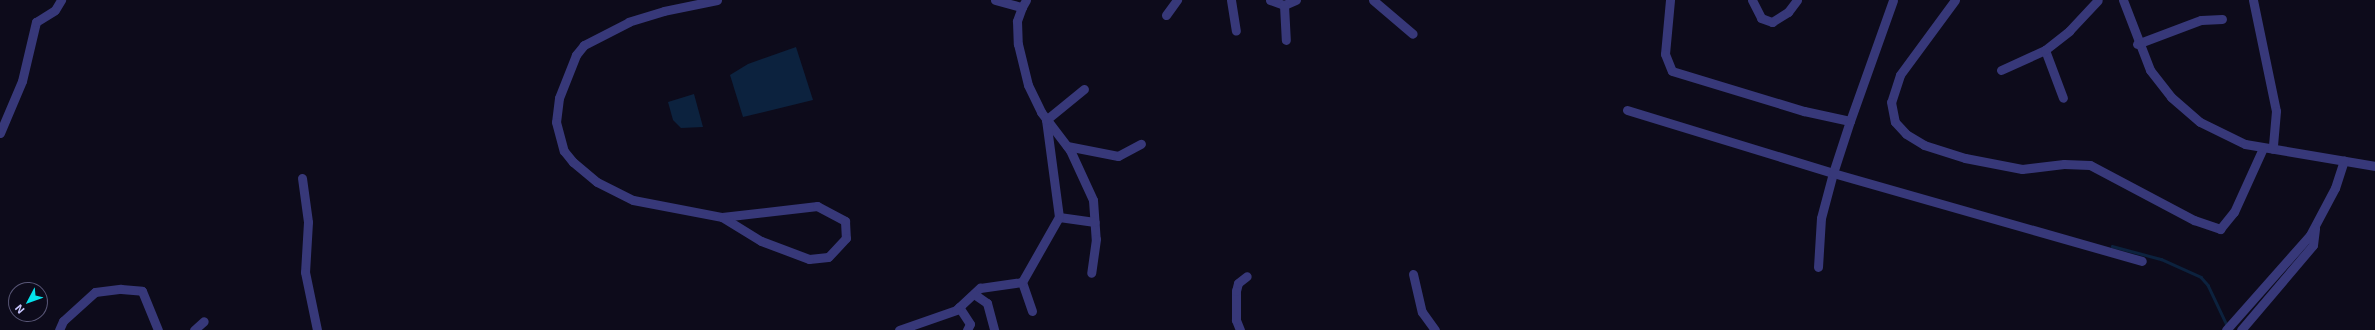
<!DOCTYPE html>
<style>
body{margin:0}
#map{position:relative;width:2375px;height:330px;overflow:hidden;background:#0d0b1b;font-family:"Exo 2",sans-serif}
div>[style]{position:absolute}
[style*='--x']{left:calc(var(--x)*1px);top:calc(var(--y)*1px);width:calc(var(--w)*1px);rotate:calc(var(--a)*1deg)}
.water>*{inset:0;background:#0c223e}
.stream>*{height:2.5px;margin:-1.25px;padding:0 1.25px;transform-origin:1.25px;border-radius:1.25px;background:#0c223e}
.minor>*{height:9px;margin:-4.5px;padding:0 4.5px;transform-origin:4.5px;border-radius:4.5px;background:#373879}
span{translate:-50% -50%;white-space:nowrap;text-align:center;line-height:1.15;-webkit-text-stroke:3px #0d0b1b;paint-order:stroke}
.north{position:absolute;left:8px;top:282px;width:40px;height:40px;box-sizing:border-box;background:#0d0b1b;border:1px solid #585676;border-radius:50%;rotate:229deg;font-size:11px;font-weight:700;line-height:16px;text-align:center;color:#c9c6fe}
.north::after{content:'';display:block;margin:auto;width:14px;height:18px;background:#05e2eb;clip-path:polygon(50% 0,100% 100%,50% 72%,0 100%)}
</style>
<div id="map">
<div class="water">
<div style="clip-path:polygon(796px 47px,813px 100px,743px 117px,730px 75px,748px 64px)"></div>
<div style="clip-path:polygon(694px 94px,703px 127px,681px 128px,673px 120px,668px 102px)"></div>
</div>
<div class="stream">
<div style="--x:2112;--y:246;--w:51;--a:14.9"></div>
<div style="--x:2161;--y:259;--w:44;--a:24.2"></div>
<div style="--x:2201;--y:277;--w:11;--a:49"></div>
<div style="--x:2208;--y:285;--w:44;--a:64.6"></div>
</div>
<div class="minor">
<div style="--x:717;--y:0;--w:54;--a:168.3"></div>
<div style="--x:664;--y:11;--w:37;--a:163"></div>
<div style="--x:629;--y:22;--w:51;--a:152.9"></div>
<div style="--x:584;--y:45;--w:13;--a:129"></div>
<div style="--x:576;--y:55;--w:46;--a:111.6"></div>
<div style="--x:559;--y:98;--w:24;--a:97"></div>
<div style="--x:556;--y:122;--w:30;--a:75"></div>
<div style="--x:564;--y:151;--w:14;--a:51"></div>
<div style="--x:573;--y:162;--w:31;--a:40"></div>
<div style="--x:597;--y:182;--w:40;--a:26.6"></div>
<div style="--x:633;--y:200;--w:91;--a:10.8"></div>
<div style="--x:722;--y:217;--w:96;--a:-6.6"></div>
<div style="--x:817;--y:206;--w:32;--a:28"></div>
<div style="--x:845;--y:221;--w:17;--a:87"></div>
<div style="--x:846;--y:238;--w:26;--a:133"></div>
<div style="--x:828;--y:257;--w:19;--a:174"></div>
<div style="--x:809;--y:259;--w:51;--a:-159.4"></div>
<div style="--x:761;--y:241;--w:46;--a:-148.4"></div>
<div style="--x:995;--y:0;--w:28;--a:15"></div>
<div style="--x:1022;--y:7;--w:8;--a:-60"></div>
<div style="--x:1231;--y:0;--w:31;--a:81"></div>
<div style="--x:1270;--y:0;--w:15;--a:20"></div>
<div style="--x:1284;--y:5;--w:13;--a:-23"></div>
<div style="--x:1373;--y:0;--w:52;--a:40.4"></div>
<div style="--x:1670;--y:0;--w:54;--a:95.3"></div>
<div style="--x:1665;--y:54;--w:18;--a:68"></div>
<div style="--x:1672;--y:71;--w:138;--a:16.9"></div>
<div style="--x:1804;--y:111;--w:47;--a:12.3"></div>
<div style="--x:1850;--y:121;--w:128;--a:-70.4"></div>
<div style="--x:1752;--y:0;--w:20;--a:63"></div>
<div style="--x:1761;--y:18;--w:12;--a:20"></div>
<div style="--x:1772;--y:22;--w:19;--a:-32"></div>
<div style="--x:1788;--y:12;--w:15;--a:-53"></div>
<div style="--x:1955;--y:0;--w:93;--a:126.3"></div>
<div style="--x:1900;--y:75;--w:28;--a:108"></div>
<div style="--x:1891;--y:102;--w:20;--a:79"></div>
<div style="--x:1895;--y:122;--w:16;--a:47"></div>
<div style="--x:1906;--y:134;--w:21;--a:31"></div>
<div style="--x:1924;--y:145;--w:43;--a:17.6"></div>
<div style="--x:1965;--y:158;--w:58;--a:10.9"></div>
<div style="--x:2022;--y:169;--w:42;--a:-6.8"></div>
<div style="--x:2064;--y:164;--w:26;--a:2"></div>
<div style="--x:2090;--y:165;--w:118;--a:27.9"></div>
<div style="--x:2194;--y:220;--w:28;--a:19"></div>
<div style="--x:2220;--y:229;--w:22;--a:-51"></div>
<div style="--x:2234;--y:212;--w:70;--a:-65.6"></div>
<div style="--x:2123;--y:0;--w:75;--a:68.9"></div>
<div style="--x:2150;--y:70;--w:34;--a:52"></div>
<div style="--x:2171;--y:97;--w:38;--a:41"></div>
<div style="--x:2200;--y:122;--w:50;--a:26.1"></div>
<div style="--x:2245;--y:144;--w:132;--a:9.6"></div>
<div style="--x:2253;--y:0;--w:113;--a:78.3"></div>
<div style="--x:2276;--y:111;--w:38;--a:95"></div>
<div style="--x:1284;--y:5;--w:35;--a:87"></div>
<div style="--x:1022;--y:7;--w:15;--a:110"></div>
<div style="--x:1017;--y:21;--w:23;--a:88"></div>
<div style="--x:1018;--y:44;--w:42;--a:76.3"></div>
<div style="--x:1028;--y:85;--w:30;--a:64"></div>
<div style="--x:1041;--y:112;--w:48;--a:52.7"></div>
<div style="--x:1070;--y:150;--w:55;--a:65.3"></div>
<div style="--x:1093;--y:200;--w:39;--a:86"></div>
<div style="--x:1096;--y:239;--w:34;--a:98"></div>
<div style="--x:1166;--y:15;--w:19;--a:-54"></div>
<div style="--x:2137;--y:44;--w:68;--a:-20.6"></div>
<div style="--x:2201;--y:20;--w:21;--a:-3"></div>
<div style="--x:2045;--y:50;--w:51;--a:69.4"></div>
<div style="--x:2001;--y:70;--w:48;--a:-24.4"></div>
<div style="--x:2045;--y:50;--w:31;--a:-38"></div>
<div style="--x:2069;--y:31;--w:42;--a:-46.9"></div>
<div style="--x:1627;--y:110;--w:215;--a:17"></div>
<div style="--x:1833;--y:173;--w:55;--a:-71.9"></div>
<div style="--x:0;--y:133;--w:56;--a:-67.1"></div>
<div style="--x:22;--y:81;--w:61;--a:-76.7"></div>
<div style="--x:36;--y:22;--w:22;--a:-32"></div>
<div style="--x:55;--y:10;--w:12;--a:-59"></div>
<div style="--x:1067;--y:146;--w:52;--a:11.1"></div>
<div style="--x:1118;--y:156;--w:26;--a:-28"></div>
<div style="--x:302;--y:178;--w:44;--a:82.2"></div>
<div style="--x:308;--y:222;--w:50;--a:93.4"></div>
<div style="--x:305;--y:272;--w:59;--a:78.3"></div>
<div style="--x:1059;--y:217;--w:36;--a:8"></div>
<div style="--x:1818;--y:267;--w:49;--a:-86.5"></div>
<div style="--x:1821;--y:218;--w:47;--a:-75.1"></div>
<div style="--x:1833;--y:173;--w:321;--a:15.9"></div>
<div style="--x:1413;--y:274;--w:39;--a:77"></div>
<div style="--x:1422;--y:312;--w:22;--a:54"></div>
<div style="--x:974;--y:294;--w:16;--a:35"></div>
<div style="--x:987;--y:303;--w:28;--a:75"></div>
<div style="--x:959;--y:307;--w:20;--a:57"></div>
<div style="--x:970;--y:324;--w:7;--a:117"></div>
<div style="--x:1032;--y:311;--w:31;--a:-109"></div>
<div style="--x:1022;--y:282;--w:75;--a:-60.4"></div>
<div style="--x:1059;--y:217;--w:98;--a:-97.6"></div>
<div style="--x:1046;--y:120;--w:49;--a:-39.2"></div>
<div style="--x:59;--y:330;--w:10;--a:-66"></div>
<div style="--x:63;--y:321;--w:43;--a:-42.2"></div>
<div style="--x:95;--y:292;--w:26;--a:-7"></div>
<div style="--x:121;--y:289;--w:21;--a:5"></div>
<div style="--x:142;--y:291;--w:42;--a:67.7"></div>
<div style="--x:194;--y:330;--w:13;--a:-42"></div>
<div style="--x:899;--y:330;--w:60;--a:-19.3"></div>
<div style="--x:956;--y:310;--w:33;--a:-43"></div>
<div style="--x:980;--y:288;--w:42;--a:-8.1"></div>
<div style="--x:1240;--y:330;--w:11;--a:-112"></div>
<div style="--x:1236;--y:320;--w:29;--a:-90"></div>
<div style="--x:1236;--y:291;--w:8;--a:-76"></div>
<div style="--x:1238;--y:283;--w:11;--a:-38"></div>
<div style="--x:2226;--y:330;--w:127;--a:-48.5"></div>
<div style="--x:2310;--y:235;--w:53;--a:-62"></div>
<div style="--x:2335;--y:188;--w:29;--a:-72"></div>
<div style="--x:2241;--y:330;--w:111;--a:-49.7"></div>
<div style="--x:2313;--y:245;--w:17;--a:-83"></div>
</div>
<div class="north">N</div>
</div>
